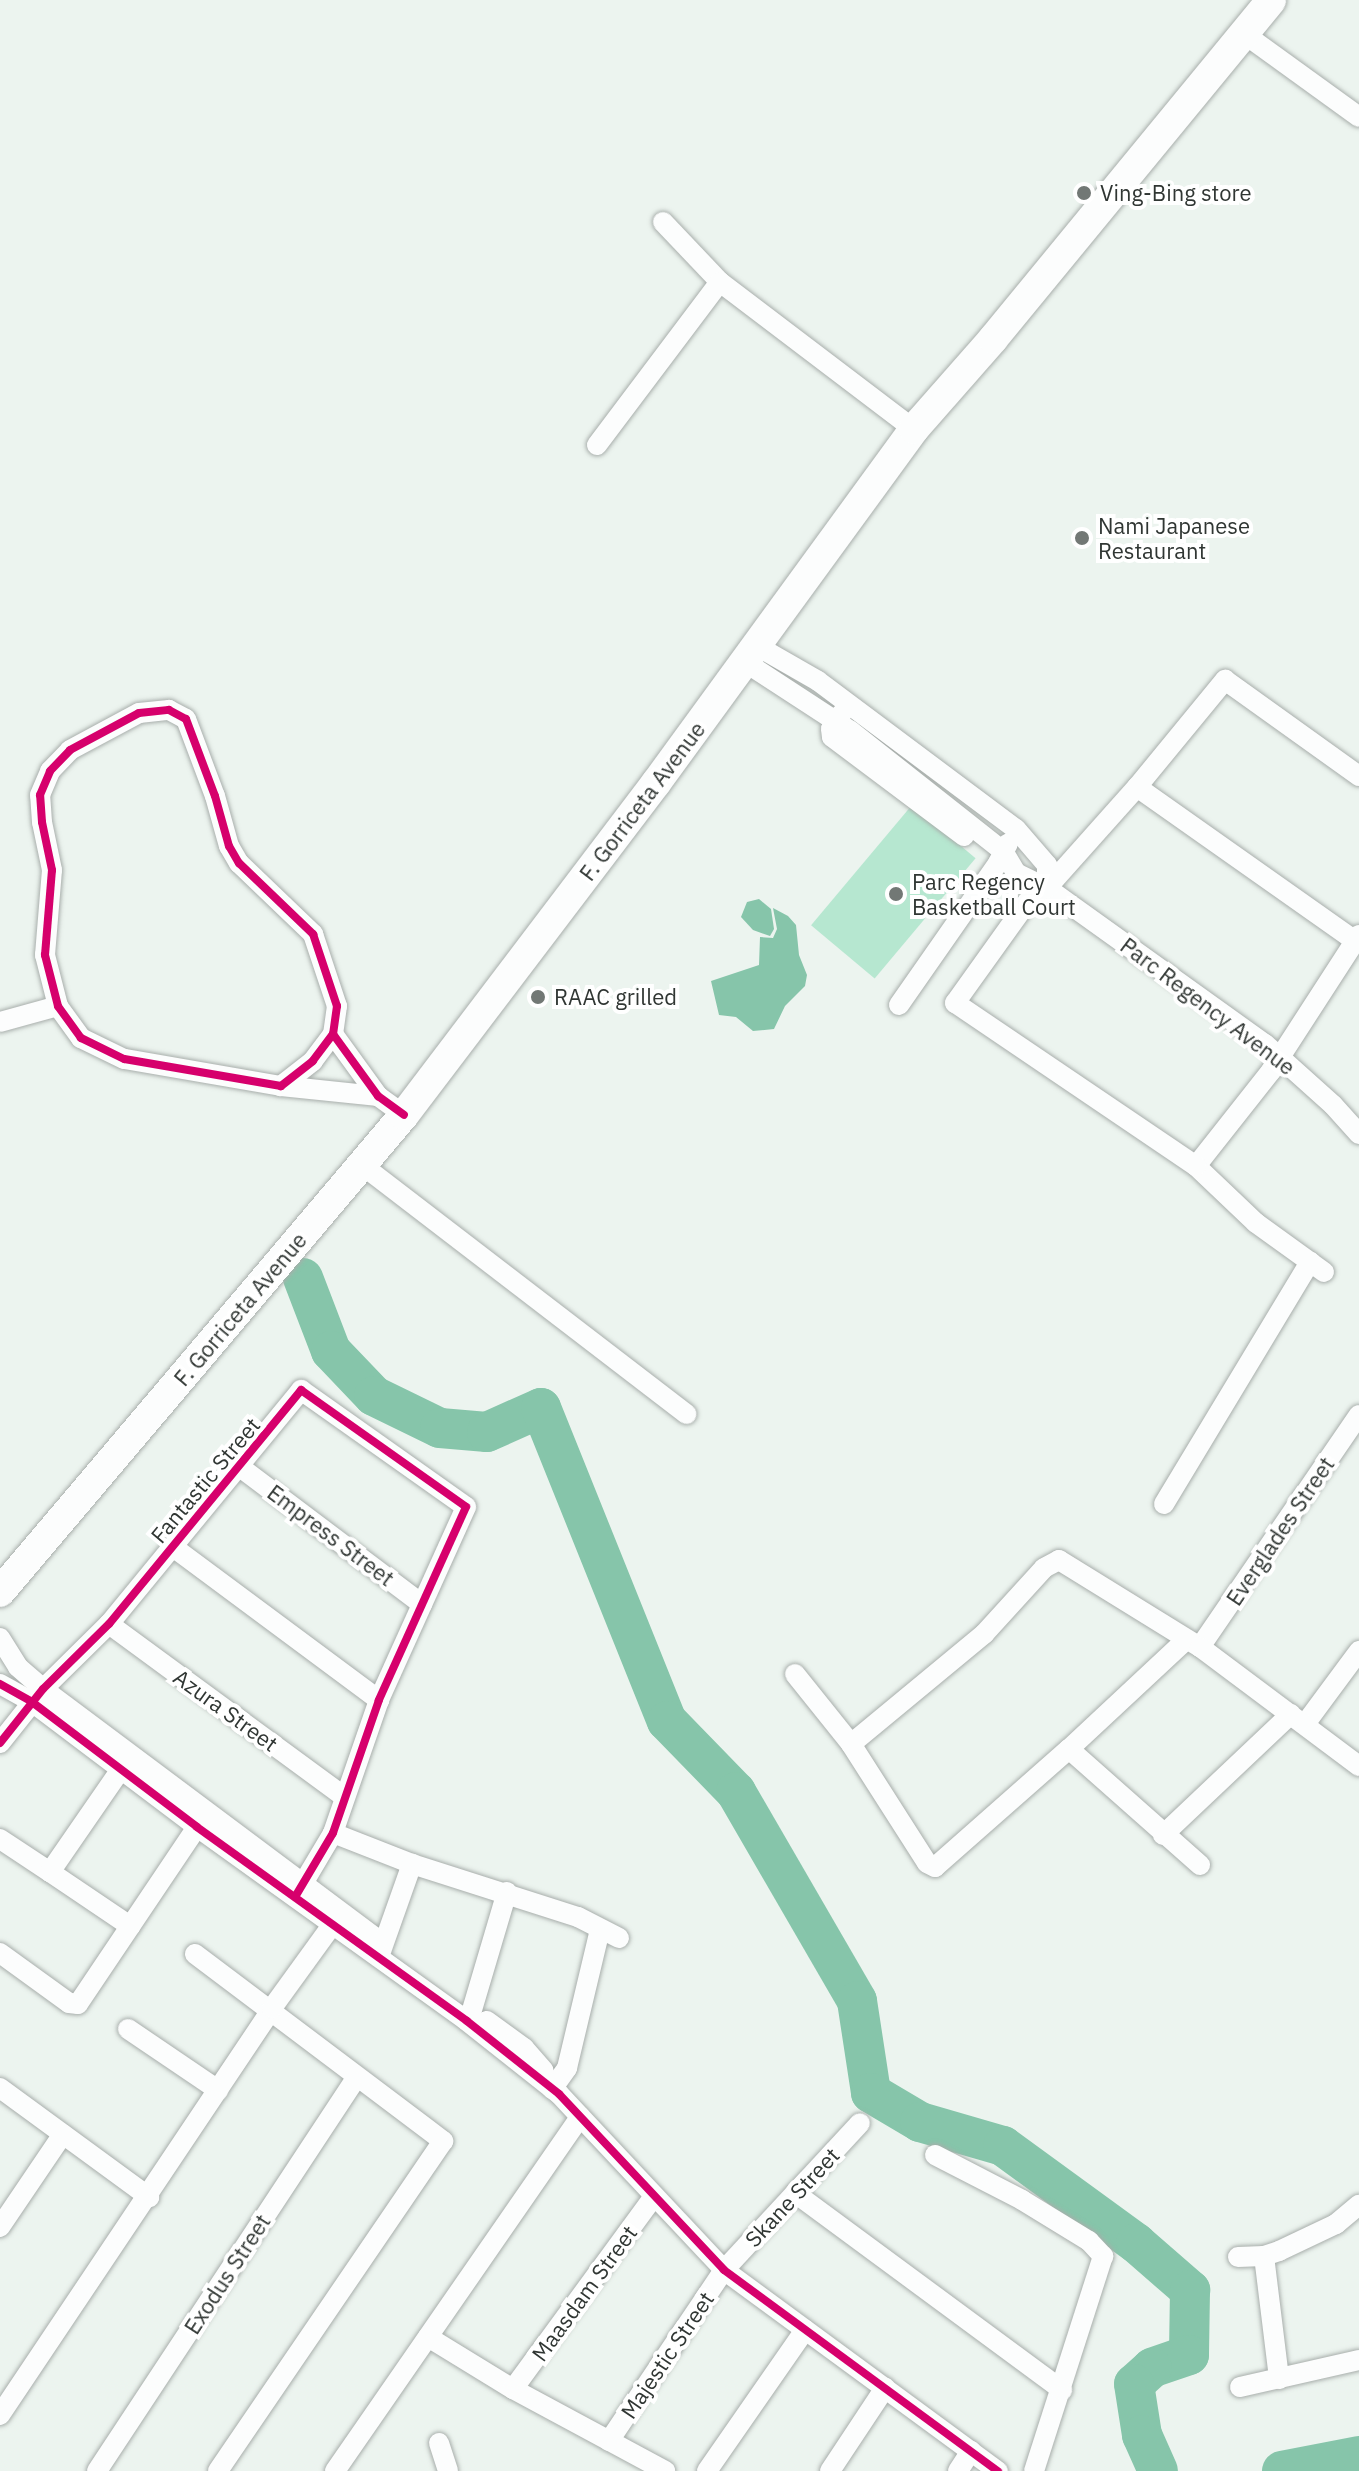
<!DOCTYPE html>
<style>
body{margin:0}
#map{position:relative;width:1359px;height:2471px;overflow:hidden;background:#ecf4ef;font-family:"IBM Plex Sans",sans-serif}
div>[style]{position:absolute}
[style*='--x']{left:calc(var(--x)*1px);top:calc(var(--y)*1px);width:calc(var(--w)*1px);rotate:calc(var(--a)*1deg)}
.green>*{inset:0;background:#b6e7d0;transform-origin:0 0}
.water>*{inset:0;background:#86c5aa}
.river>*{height:40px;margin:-20px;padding:0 20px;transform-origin:20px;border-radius:20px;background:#86c5aa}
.roads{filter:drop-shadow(0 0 2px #a8aeab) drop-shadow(0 0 2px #a8aeab)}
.minor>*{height:20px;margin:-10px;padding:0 10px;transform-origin:10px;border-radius:10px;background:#fcfdfd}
.secondary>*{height:30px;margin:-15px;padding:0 15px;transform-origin:15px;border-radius:15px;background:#fcfdfd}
.cycleway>*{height:8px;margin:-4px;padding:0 4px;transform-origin:4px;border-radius:4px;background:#d6006c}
.dots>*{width:22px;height:22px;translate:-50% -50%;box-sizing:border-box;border:4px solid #fff;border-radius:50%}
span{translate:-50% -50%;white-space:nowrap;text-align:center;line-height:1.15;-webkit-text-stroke:8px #fff;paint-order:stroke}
.poi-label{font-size:22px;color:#303633}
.left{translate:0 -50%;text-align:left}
.street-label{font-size:22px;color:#303633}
</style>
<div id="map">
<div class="green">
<div style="left:912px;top:805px;width:83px;height:157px;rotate:40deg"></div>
</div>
<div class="water">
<div style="clip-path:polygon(759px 899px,771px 909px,774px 929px,770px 936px,753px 930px,741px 917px,747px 902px)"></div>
<div style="clip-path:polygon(773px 908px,788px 916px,796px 925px,799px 955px,807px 975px,805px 986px,785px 1006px,774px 1029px,753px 1031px,736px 1017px,719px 1015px,711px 981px,759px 965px,760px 937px,773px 938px,777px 929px)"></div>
</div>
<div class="river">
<div style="--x:303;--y:1278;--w:78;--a:69"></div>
<div style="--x:331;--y:1351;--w:62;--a:46.3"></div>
<div style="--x:374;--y:1396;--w:73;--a:25.9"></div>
<div style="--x:440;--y:1428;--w:47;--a:4.9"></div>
<div style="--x:487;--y:1432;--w:59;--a:-24"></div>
<div style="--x:541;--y:1408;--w:337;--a:68.1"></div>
<div style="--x:667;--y:1721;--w:99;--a:45.8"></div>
<div style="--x:736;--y:1792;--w:241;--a:59.9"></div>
<div style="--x:857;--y:2001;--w:93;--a:81.3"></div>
<div style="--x:871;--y:2093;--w:57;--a:30.6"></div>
<div style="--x:920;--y:2122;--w:86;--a:16.1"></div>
<div style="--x:1003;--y:2146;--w:165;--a:36.1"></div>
<div style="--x:1136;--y:2243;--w:72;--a:41"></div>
<div style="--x:1190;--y:2290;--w:65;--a:90.9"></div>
<div style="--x:1189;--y:2355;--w:39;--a:161"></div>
<div style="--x:1152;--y:2368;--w:24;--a:138"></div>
<div style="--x:1134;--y:2384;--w:52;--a:81.1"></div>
<div style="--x:1142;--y:2435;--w:39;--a:66"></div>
<div style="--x:1282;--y:2471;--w:78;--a:-11"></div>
</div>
<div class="roads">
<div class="minor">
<div style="--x:1243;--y:33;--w:143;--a:35.9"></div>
<div style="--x:663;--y:222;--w:83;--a:46.5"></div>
<div style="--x:720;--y:282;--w:243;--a:37.2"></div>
<div style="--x:597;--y:445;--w:204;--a:-53"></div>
<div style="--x:757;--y:646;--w:70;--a:29.8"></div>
<div style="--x:818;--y:681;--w:247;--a:36.8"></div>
<div style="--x:1016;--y:829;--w:48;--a:49.3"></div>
<div style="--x:1047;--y:865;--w:23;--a:90"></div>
<div style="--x:745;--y:662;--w:126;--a:33.1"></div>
<div style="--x:851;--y:731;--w:194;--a:38.3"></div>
<div style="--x:1003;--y:851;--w:26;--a:59"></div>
<div style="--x:1016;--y:873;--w:34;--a:26"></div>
<div style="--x:1047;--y:888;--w:268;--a:35.6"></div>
<div style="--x:1265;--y:1044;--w:91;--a:41.9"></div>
<div style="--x:1333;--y:1105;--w:39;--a:48"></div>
<div style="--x:842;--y:713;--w:19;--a:125"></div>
<div style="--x:831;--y:729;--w:8;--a:83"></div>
<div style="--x:832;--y:737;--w:165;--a:36.9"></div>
<div style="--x:1137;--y:787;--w:267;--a:35.2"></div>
<div style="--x:899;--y:1005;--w:173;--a:-55.1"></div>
<div style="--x:998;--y:863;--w:22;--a:-63"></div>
<div style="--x:0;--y:1022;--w:60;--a:-15.4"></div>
<div style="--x:333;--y:1034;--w:34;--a:127"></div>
<div style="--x:313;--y:1061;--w:41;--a:142"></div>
<div style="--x:281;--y:1086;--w:159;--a:-170.2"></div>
<div style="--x:124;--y:1059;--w:48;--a:-154"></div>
<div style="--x:81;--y:1038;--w:39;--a:-126"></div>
<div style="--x:58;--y:1006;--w:53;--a:-104.3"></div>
<div style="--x:45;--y:955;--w:85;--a:-85.3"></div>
<div style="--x:52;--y:870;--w:49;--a:-101.8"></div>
<div style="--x:42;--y:822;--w:27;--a:-94"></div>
<div style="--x:40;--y:795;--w:26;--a:-67"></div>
<div style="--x:50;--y:771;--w:29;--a:-46"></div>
<div style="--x:70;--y:750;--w:78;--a:-28.2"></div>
<div style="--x:139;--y:713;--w:30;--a:-6"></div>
<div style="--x:169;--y:710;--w:19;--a:28"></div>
<div style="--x:186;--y:719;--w:82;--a:69.4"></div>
<div style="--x:215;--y:796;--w:52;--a:74.4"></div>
<div style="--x:229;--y:846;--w:20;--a:60"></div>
<div style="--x:239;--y:863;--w:103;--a:43.8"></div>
<div style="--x:313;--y:934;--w:76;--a:71.6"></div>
<div style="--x:337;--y:1006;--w:28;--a:98"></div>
<div style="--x:333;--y:1034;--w:77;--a:54"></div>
<div style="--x:378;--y:1096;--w:32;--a:36"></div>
<div style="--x:281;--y:1086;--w:98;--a:5.9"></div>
<div style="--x:362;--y:1165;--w:409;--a:37.5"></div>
<div style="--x:1196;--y:1166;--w:121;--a:-51.7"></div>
<div style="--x:1271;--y:1071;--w:162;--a:-57.1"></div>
<div style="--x:1324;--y:1272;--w:84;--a:-144.2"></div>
<div style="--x:1256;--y:1223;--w:83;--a:-136.5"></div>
<div style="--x:1196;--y:1166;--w:291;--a:-145.9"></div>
<div style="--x:955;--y:1003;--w:125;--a:-54.4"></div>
<div style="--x:1028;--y:901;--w:23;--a:-34"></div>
<div style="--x:1047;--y:888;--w:135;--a:-48.3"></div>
<div style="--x:1137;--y:787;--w:139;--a:-50.6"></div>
<div style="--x:1225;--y:680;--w:165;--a:35.6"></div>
<div style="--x:240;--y:1467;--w:228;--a:37"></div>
<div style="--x:1164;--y:1504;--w:283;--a:-58.9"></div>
<div style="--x:173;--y:1547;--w:257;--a:36.6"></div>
<div style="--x:109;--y:1624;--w:290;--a:36.3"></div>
<div style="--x:0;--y:1638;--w:34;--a:58"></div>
<div style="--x:18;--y:1667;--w:33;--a:41"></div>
<div style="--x:43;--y:1689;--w:419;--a:36.8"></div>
<div style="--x:1200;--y:1647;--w:281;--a:-55.6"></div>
<div style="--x:795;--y:1674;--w:90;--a:51.3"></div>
<div style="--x:851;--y:1744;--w:141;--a:57.4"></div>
<div style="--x:927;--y:1863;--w:9;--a:27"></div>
<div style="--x:935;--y:1867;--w:179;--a:-41.4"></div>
<div style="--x:1069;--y:1749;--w:160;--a:-43"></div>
<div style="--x:0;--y:1684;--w:37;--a:29"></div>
<div style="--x:32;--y:1702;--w:207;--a:37.1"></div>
<div style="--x:197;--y:1827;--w:332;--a:35.7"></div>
<div style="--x:467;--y:2021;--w:117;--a:38.4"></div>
<div style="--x:559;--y:2094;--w:241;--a:46.8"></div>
<div style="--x:724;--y:2270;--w:340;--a:36.3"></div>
<div style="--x:1305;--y:1724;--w:91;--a:-53.5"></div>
<div style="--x:0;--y:1743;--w:69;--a:-51.5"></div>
<div style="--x:43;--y:1689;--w:93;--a:-44.6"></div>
<div style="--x:109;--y:1624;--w:303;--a:-50.6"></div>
<div style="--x:301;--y:1390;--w:202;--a:35.3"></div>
<div style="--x:466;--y:1507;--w:212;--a:114.3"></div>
<div style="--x:379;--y:1700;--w:141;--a:109.1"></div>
<div style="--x:333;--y:1833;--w:74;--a:120.7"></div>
<div style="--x:851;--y:1744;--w:173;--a:-39.6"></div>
<div style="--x:984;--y:1634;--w:89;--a:-47.7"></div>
<div style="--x:1044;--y:1568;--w:17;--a:-28"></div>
<div style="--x:1059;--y:1560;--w:166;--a:31.7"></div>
<div style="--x:1200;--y:1647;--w:199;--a:36.8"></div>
<div style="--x:1069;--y:1749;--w:175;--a:41.5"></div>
<div style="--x:333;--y:1833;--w:85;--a:21.4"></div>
<div style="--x:412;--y:1864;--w:174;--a:17.7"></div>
<div style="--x:578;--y:1917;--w:46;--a:27.1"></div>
<div style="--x:1163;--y:1835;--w:176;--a:-43.4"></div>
<div style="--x:0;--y:1839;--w:60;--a:33.4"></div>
<div style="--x:50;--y:1872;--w:125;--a:-55.4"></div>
<div style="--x:50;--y:1872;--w:97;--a:34"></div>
<div style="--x:0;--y:1953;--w:85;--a:35.9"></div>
<div style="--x:69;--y:2003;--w:9;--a:6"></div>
<div style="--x:78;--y:2004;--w:213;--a:-56.1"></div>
<div style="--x:195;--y:1954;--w:311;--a:37"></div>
<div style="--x:443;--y:2141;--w:399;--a:124.3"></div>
<div style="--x:379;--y:1957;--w:99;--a:-70.5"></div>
<div style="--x:472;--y:2010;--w:123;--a:-73.5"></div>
<div style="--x:487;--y:2021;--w:46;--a:36.1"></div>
<div style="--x:524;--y:2048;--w:30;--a:49"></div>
<div style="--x:128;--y:2029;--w:109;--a:34.1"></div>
<div style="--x:0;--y:2088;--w:185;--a:36.2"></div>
<div style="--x:552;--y:2089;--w:26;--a:-54"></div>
<div style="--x:567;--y:2068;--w:143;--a:-76.6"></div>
<div style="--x:935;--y:2155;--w:98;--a:27.3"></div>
<div style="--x:1022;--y:2200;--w:79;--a:31.5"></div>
<div style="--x:1089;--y:2241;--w:21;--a:47"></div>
<div style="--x:1103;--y:2256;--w:226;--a:107.8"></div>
<div style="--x:795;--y:2193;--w:332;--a:36.4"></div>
<div style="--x:0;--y:2227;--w:112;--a:-55.9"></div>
<div style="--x:1264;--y:2256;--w:124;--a:83"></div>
<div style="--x:1238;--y:2257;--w:26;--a:-2"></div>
<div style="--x:1264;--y:2256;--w:16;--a:-18"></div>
<div style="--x:1279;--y:2251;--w:63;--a:-25.3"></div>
<div style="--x:1336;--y:2224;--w:30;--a:-40"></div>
<div style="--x:428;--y:2337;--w:100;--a:31.5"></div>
<div style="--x:513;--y:2389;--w:173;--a:28.3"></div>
<div style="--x:1240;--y:2387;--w:122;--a:-12.8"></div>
<div style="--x:513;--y:2389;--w:239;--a:-53.8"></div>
<div style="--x:0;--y:2415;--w:490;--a:-56.2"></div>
<div style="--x:272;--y:2008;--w:102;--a:-54.1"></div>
<div style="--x:609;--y:2441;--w:206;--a:-56.1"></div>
<div style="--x:724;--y:2270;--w:200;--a:-47.2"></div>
<div style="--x:439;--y:2443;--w:29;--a:72"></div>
<div style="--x:97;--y:2471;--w:472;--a:-56.6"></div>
<div style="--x:335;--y:2471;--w:431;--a:-55.3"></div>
<div style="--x:707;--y:2471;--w:172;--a:-55.2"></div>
<div style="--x:830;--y:2471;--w:100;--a:-56.5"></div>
<div style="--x:958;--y:2471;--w:24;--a:-57"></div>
</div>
<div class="secondary">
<div style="--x:0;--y:1592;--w:625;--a:-49.74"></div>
<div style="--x:404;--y:1115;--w:417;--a:-52.8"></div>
<div style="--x:656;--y:783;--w:438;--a:-53.9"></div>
<div style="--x:914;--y:429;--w:120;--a:-48.7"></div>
<div style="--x:993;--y:339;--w:438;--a:-50.6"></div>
</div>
</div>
<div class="cycleway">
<div style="--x:333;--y:1034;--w:34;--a:127"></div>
<div style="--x:313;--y:1061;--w:41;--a:142"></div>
<div style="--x:281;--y:1086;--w:159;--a:-170.2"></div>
<div style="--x:124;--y:1059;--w:48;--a:-154"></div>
<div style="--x:81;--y:1038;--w:39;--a:-126"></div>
<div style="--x:58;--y:1006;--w:53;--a:-104.3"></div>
<div style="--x:45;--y:955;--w:85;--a:-85.3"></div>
<div style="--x:52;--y:870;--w:49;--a:-101.8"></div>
<div style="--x:42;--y:822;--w:27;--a:-94"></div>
<div style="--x:40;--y:795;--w:26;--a:-67"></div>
<div style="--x:50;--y:771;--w:29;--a:-46"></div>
<div style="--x:70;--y:750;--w:78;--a:-28.2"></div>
<div style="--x:139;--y:713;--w:30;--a:-6"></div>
<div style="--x:169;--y:710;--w:19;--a:28"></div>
<div style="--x:186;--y:719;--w:82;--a:69.4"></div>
<div style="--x:215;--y:796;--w:52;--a:74.4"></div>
<div style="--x:229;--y:846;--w:20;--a:60"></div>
<div style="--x:239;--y:863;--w:103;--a:43.8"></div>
<div style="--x:313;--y:934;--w:76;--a:71.6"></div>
<div style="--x:337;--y:1006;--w:28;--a:98"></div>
<div style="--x:333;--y:1034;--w:77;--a:54"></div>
<div style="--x:378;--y:1096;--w:32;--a:36"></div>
<div style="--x:0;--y:1684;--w:37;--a:29"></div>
<div style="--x:32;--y:1702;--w:207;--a:37.1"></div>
<div style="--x:197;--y:1827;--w:332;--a:35.7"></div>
<div style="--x:467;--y:2021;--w:117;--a:38.4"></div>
<div style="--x:559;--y:2094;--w:241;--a:46.8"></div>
<div style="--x:724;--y:2270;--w:340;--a:36.3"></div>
<div style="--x:0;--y:1743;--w:69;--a:-51.5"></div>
<div style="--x:43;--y:1689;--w:93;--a:-44.6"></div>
<div style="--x:109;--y:1624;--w:303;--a:-50.6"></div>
<div style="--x:301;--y:1390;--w:202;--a:35.3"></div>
<div style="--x:466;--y:1507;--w:212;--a:114.3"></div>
<div style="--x:379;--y:1700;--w:141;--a:109.1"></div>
<div style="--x:333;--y:1833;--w:74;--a:120.7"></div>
</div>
<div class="dots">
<div style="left:1084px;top:193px;background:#727875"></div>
<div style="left:1082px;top:538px;background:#727875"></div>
<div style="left:896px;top:894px;background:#727875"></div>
<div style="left:538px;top:997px;background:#727875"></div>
</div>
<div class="poi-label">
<span class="left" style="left:1100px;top:193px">Ving-Bing store</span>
<span class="left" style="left:1098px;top:538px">Nami Japanese<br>Restaurant</span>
<span class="left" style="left:912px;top:894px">Parc Regency<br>Basketball Court</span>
<span class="left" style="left:554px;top:997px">RAAC grilled</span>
</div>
<div class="street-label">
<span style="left:642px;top:801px;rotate:-53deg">F. Gorriceta Avenue</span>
<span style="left:1208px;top:1006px;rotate:37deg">Parc Regency Avenue</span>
<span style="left:240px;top:1309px;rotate:-50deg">F. Gorriceta Avenue</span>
<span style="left:205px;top:1480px;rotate:-50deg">Fantastic Street</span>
<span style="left:1280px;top:1531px;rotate:-56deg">Everglades Street</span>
<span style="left:331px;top:1535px;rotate:37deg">Empress Street</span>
<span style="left:226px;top:1710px;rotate:36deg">Azura Street</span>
<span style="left:792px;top:2197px;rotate:-47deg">Skane Street</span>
<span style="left:227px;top:2274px;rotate:-57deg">Exodus Street</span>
<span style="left:584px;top:2293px;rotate:-54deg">Maasdam Street</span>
<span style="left:667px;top:2355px;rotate:-56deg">Majestic Street</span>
</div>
</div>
